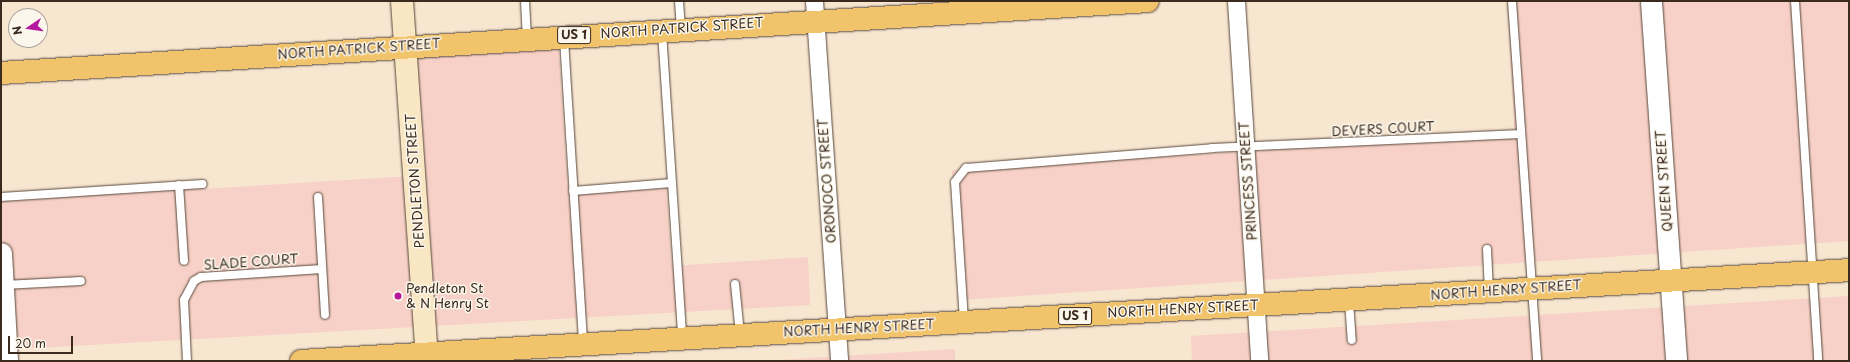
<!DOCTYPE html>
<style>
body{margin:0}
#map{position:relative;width:1850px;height:362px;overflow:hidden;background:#f7e6d0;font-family:"Playpen Sans",sans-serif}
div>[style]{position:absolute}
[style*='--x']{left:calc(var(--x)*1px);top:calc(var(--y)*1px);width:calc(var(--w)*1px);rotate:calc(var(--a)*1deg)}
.built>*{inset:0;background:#f7d1c7}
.roads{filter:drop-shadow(0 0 1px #574639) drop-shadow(0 0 1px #574639)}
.service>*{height:8px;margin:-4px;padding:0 4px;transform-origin:4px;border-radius:4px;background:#fff}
.minor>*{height:17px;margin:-8.5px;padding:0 8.5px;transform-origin:8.5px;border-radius:8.5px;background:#fff}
.tertiary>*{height:21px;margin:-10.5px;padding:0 10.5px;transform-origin:10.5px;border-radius:10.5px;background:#fff}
.secondary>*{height:22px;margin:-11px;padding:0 11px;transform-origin:11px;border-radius:11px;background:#f9e7c3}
.trunk>*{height:22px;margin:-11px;padding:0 11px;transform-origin:11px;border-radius:11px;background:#f1c36a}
.dots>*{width:11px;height:11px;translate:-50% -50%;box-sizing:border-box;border:2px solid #fbf7ec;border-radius:50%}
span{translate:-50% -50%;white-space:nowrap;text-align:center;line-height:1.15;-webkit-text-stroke:3px #fbf7ec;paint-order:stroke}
.shield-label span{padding:1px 3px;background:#fbf7ec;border:1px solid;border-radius:3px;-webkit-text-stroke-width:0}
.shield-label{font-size:12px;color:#3b2a1e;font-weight:700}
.street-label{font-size:13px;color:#3b2a1e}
.poi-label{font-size:13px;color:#3b2a1e}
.left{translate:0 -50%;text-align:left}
.frame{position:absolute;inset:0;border:2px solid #3b2a1e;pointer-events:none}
.north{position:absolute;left:8px;top:8px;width:40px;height:40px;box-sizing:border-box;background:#fbf7ec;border:1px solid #aea59a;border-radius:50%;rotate:257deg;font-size:11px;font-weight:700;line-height:16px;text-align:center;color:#3b2a1e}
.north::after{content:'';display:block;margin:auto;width:14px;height:18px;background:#b5179e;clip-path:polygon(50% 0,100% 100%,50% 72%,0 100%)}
.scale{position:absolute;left:8px;top:336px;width:65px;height:18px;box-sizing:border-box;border:2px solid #3b2a1e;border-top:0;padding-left:5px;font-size:12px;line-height:14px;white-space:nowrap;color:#3b2a1e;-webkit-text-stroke:3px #fbf7ec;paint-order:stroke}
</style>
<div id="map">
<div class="built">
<div style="clip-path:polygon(1507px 1px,1849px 1px,1849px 241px,960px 300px,952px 170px,1515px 135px)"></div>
<div style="clip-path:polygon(558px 37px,568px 190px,666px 184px,672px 266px,808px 257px,810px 305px,1px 350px,1px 195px,202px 184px,203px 189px,412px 176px,403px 46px)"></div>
<div style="clip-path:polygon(1849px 296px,1849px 361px,1192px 361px,1191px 336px)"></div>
<div style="clip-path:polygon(955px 349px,955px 361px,760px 361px)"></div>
</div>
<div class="roads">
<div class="service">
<div style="--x:525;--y:1;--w:37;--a:87"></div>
<div style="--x:679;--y:1;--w:28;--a:86"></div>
<div style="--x:1512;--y:1;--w:361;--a:86"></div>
<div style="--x:1795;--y:1;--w:361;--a:86.3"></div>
<div style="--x:662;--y:32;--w:306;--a:86.2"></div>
<div style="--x:564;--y:39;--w:306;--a:86.4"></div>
<div style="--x:179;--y:185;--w:76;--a:86.2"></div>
<div style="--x:573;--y:191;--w:99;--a:-4.6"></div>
<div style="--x:1;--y:197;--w:202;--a:-3.7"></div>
<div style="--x:318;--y:197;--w:118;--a:86.6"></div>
<div style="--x:1487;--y:249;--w:42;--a:87.3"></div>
<div style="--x:735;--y:284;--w:50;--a:84.3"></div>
<div style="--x:4;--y:285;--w:77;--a:-3"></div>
<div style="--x:1349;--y:301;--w:39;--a:86"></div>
<div style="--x:964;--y:321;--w:139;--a:-93.7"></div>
<div style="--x:955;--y:182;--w:18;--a:-52"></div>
<div style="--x:966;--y:168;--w:247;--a:-4.6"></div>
<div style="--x:1212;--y:148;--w:309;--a:-2.6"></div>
<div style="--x:187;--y:361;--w:61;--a:-92.8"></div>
<div style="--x:184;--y:300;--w:21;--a:-62"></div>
<div style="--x:194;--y:281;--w:8;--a:-30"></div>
<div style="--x:201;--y:277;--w:121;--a:-3.8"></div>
</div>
<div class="minor">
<div style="--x:814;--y:1;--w:361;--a:86"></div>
<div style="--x:1236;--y:1;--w:361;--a:86.3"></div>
</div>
<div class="tertiary">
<div style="--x:1651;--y:1;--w:361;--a:86"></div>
<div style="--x:1;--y:253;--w:108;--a:86.8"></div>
</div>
<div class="secondary">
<div style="--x:402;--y:1;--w:361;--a:86"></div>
</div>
<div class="trunk">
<div style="--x:1;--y:73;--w:1149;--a:-3.59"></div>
<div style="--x:301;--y:361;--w:1551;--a:-3.36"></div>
</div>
</div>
<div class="dots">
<div style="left:398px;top:296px;background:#b5179e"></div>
</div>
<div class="shield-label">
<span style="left:574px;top:35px">US 1</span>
<span style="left:1075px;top:316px">US 1</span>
</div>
<div class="street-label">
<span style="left:682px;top:28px;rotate:-4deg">NORTH PATRICK STREET</span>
<span style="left:359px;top:49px;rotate:-4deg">NORTH PATRICK STREET</span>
<span style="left:1383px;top:129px;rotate:-3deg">DEVERS COURT</span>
<span style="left:415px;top:181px;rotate:-94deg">PENDLETON STREET</span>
<span style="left:827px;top:181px;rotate:-94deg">ORONOCO STREET</span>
<span style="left:1248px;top:181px;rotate:-94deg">PRINCESS STREET</span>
<span style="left:1664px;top:181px;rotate:-94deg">QUEEN STREET</span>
<span style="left:251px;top:262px;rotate:-4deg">SLADE COURT</span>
<span style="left:1506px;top:290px;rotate:-4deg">NORTH HENRY STREET</span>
<span style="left:1183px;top:309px;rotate:-3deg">NORTH HENRY STREET</span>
<span style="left:859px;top:328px;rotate:-3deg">NORTH HENRY STREET</span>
</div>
<div class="poi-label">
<span class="left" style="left:406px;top:296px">Pendleton St<br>&amp; N Henry St</span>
</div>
<div class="frame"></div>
<div class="north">N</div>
<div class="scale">20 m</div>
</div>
